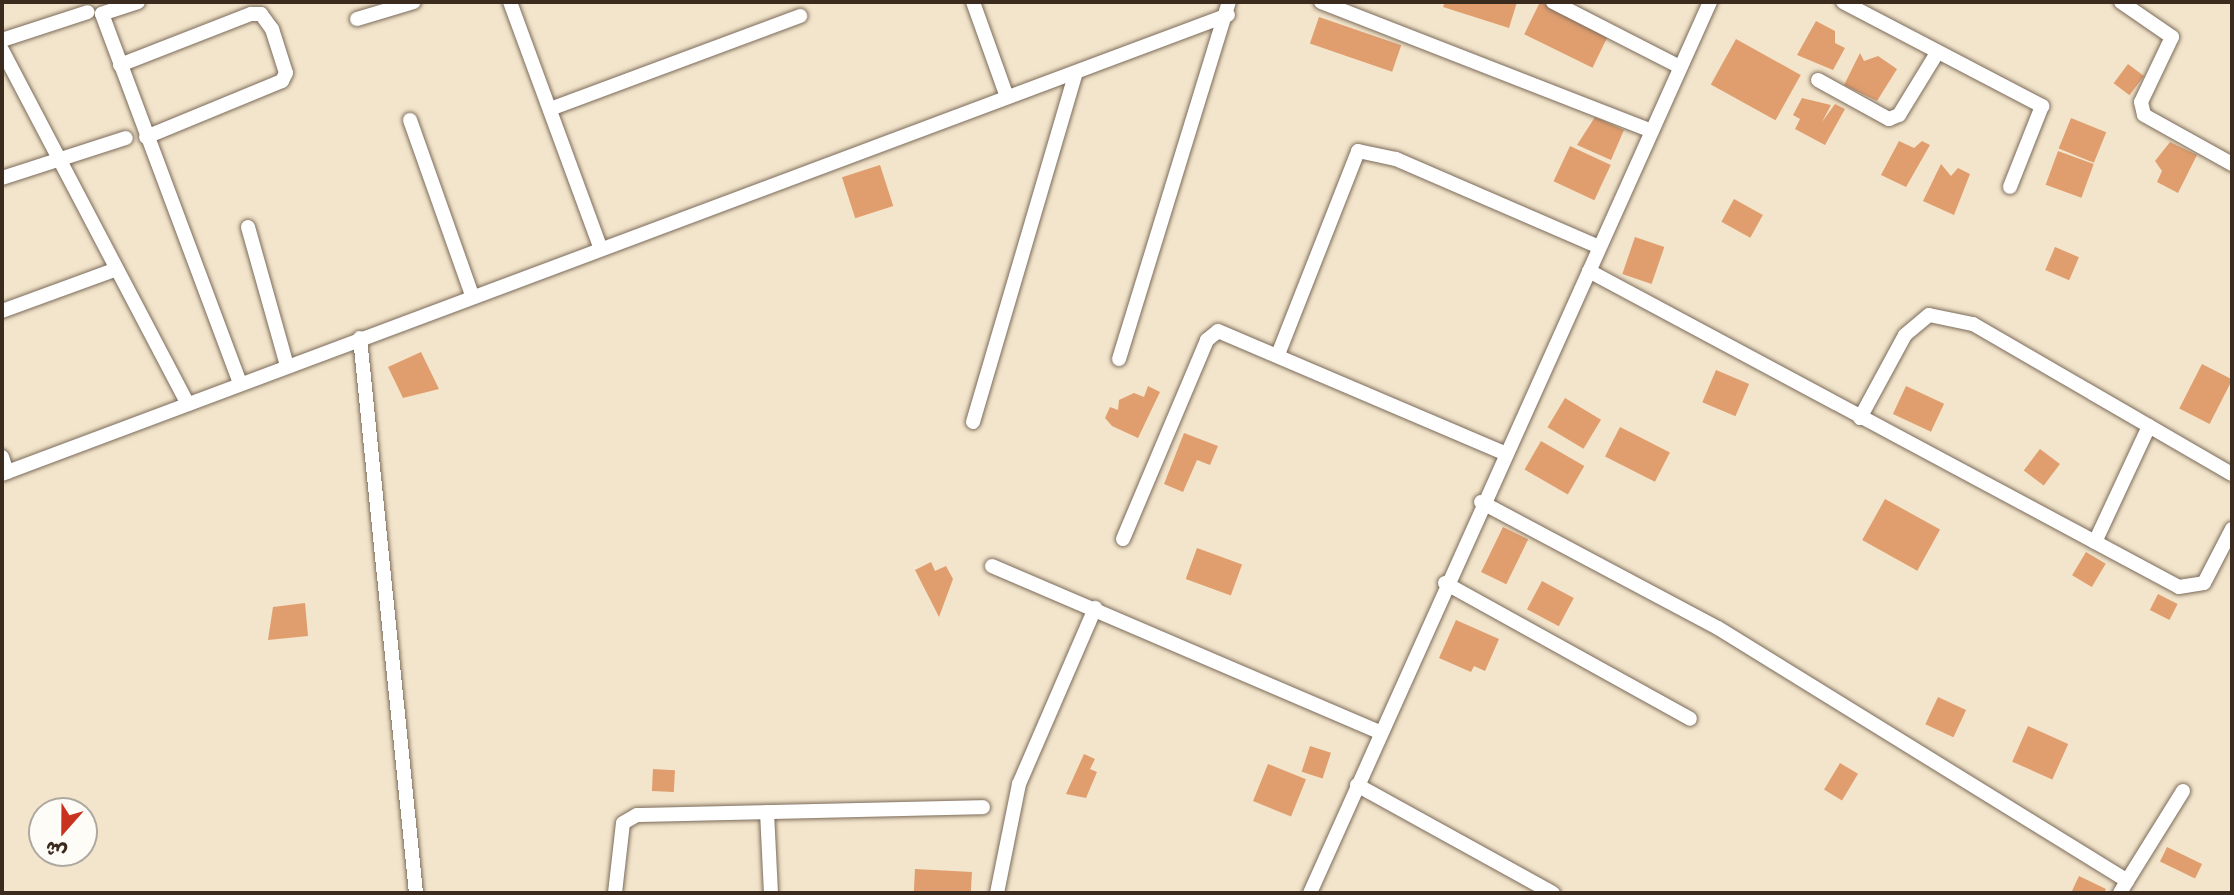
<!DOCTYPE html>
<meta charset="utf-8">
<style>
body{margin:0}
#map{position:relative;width:2234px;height:895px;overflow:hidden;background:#f3e5cb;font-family:"Comic Neue","Playpen Sans Arabic",sans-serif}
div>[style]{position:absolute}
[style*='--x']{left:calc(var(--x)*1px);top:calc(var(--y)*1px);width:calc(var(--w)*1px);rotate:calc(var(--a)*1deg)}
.building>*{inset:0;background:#e09e6f;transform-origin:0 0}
.roads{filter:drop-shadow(0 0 2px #7b6b5b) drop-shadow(0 0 2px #7b6b5b)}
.street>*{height:14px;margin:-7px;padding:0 7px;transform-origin:7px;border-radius:7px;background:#fff}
span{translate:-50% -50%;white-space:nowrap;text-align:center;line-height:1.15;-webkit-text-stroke:5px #fdfcf7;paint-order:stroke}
.frame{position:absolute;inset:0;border:4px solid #3b2a1e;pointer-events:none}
.north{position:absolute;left:28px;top:797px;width:70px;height:70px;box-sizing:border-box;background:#fdfcf7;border:2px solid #afa8a0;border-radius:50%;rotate:201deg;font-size:19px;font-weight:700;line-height:28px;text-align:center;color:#3b2a1e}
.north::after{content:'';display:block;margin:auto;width:24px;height:32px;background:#c8321e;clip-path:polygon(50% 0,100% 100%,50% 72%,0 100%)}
</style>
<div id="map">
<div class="building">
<div style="clip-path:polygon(1445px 2px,1517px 2px,1509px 28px,1443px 7px)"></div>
<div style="left:1540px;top:2px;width:76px;height:36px;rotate:26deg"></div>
<div style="left:1319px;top:17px;width:87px;height:28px;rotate:19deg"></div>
<div style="clip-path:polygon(1816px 21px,1835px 31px,1835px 43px,1845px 48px,1833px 70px,1797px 55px)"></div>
<div style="left:1736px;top:39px;width:74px;height:52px;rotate:29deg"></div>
<div style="clip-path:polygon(1860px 53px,1864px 61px,1878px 56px,1897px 69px,1877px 101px,1844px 85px)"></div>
<div style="left:2128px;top:64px;width:20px;height:24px;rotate:37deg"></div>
<div style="clip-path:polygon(1802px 98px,1831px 105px,1822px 122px,1835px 104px,1845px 109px,1825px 145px,1795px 129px,1800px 119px,1793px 115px)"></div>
<div style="clip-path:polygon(1595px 117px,1624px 130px,1611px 160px,1577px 145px)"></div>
<div style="left:2071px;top:118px;width:38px;height:33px;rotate:22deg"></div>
<div style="clip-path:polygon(1899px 141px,1914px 148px,1922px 141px,1930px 145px,1906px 187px,1881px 175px)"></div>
<div style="clip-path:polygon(2170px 142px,2197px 155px,2178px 193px,2157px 182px,2162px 171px,2155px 161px)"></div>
<div style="left:1570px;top:146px;width:45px;height:39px;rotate:25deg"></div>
<div style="left:2058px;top:151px;width:38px;height:36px;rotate:20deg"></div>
<div style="clip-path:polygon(1941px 164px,1951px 176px,1958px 168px,1970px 174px,1954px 215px,1923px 201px)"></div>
<div style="left:880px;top:165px;width:43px;height:40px;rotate:72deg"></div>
<div style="left:1734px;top:199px;width:33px;height:26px;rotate:29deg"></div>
<div style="left:1635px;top:237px;width:31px;height:39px;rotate:19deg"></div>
<div style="left:2055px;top:247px;width:26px;height:25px;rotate:23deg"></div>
<div style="clip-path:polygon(421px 352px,439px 389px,403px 398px,388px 367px)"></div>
<div style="left:2202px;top:364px;width:34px;height:50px;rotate:27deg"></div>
<div style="left:1716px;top:370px;width:36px;height:35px;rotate:23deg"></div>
<div style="clip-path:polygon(1148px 386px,1160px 392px,1138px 438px,1112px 426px,1105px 418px,1110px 407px,1118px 410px,1119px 400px,1134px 393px,1144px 397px)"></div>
<div style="left:1906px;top:386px;width:42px;height:31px;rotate:25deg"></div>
<div style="left:1565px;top:398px;width:42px;height:34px;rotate:31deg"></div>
<div style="left:1620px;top:427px;width:56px;height:33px;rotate:27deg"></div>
<div style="clip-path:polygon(1184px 433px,1218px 446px,1210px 465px,1197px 460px,1183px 492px,1164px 484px)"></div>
<div style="left:1541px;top:441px;width:50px;height:33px;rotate:30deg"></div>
<div style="left:2040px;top:449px;width:25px;height:27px;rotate:37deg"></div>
<div style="left:1885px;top:499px;width:63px;height:47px;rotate:29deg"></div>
<div style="left:1503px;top:527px;width:28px;height:50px;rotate:26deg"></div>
<div style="left:1197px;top:548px;width:48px;height:33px;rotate:20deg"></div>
<div style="left:2086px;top:552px;width:23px;height:27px;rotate:31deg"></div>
<div style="clip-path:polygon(931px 562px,935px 571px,946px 566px,953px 579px,939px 617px,915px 570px)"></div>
<div style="left:1542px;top:581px;width:36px;height:32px;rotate:28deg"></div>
<div style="left:2158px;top:594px;width:22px;height:18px;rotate:27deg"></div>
<div style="clip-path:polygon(305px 603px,308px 636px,268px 640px,273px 607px)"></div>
<div style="clip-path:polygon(1456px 620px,1499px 639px,1485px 671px,1474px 666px,1471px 672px,1439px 658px)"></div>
<div style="left:1938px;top:697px;width:31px;height:30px;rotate:25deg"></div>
<div style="left:2028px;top:726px;width:44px;height:39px;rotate:24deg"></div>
<div style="left:1310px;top:746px;width:22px;height:27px;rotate:18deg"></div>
<div style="clip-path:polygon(1084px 754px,1095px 759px,1090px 769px,1097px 772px,1086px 798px,1066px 794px)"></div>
<div style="left:1840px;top:763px;width:21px;height:31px;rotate:31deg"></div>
<div style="left:1268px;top:764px;width:41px;height:40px;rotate:22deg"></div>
<div style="left:653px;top:769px;width:22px;height:22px;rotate:3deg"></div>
<div style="left:2167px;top:847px;width:39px;height:16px;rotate:26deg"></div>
<div style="left:915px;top:869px;width:57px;height:24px;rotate:3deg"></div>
<div style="clip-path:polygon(2079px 876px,2106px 889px,2104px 893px,2071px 893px)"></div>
</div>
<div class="roads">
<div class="street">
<div style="--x:138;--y:2;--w:38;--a:162"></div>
<div style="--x:102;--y:14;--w:395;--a:69.5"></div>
<div style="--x:510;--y:2;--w:260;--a:69.8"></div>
<div style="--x:973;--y:2;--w:101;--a:70.3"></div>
<div style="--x:1321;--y:2;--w:355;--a:21.3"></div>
<div style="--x:1553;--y:2;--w:143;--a:27.1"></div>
<div style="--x:1843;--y:2;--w:225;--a:27.6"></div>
<div style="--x:2042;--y:106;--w:87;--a:111.6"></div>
<div style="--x:2121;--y:2;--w:62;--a:34.5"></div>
<div style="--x:2172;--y:37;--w:72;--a:115.5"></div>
<div style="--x:2141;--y:102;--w:13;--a:77"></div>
<div style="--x:2144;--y:115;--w:101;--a:29.1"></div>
<div style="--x:357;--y:19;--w:59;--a:-16.6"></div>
<div style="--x:2;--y:40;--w:90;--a:-18"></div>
<div style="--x:2;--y:50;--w:400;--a:62.3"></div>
<div style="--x:120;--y:65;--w:141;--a:-21.3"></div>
<div style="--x:251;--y:14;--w:10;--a:0"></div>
<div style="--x:261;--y:14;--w:19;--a:54"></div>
<div style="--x:272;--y:29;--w:46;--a:72.3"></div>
<div style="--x:286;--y:73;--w:9;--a:117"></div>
<div style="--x:282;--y:81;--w:147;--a:157.6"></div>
<div style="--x:1818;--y:80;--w:81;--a:28.8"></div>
<div style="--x:1889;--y:119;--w:11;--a:-22"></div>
<div style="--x:1899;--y:115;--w:73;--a:-58.5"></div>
<div style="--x:550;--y:109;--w:267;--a:-20.4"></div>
<div style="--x:410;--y:120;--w:186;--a:70.5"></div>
<div style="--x:2;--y:178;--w:130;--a:-17.9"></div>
<div style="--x:248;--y:227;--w:144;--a:74.3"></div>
<div style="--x:1589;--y:271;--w:669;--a:28.17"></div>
<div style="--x:2179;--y:587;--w:25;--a:-9"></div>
<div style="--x:2204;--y:583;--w:61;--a:-62.6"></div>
<div style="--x:2;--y:311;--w:122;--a:-20.1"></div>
<div style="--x:360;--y:338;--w:558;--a:84.24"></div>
<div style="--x:1279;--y:352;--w:216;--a:-68.5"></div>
<div style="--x:1358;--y:151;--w:39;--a:12"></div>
<div style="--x:1396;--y:159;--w:221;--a:23.4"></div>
<div style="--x:1119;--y:359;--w:374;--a:-72.9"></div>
<div style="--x:1860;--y:418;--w:94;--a:-61.5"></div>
<div style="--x:1905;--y:335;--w:31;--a:-40"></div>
<div style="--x:1929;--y:315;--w:45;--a:11.6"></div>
<div style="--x:1973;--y:324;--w:299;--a:30.1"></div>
<div style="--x:973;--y:422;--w:364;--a:-73.6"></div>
<div style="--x:2;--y:457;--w:16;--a:72"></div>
<div style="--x:2;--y:474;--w:1309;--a:-20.53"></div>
<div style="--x:1481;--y:502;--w:268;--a:28"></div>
<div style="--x:1718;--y:628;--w:481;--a:31.7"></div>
<div style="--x:2127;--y:881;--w:14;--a:120"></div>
<div style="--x:1123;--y:539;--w:216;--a:-67.1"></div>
<div style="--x:1207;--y:340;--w:14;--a:-39"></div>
<div style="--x:1218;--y:331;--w:311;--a:23.1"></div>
<div style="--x:2095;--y:542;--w:128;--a:-65"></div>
<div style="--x:992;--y:566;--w:422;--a:23.2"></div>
<div style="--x:1445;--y:583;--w:280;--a:29"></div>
<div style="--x:1357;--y:785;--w:224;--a:28.9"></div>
<div style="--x:767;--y:812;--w:81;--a:87.2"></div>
<div style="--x:2127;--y:881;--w:106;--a:-58.1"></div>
<div style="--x:615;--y:893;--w:70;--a:-83.5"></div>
<div style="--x:623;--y:823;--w:16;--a:-30"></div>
<div style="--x:637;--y:815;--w:346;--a:-1.3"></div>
<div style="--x:997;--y:893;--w:111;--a:-78.6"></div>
<div style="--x:1019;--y:784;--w:192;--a:-66.6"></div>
<div style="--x:1310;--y:893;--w:977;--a:-65.82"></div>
</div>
</div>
<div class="frame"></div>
<div class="north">ش</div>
</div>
